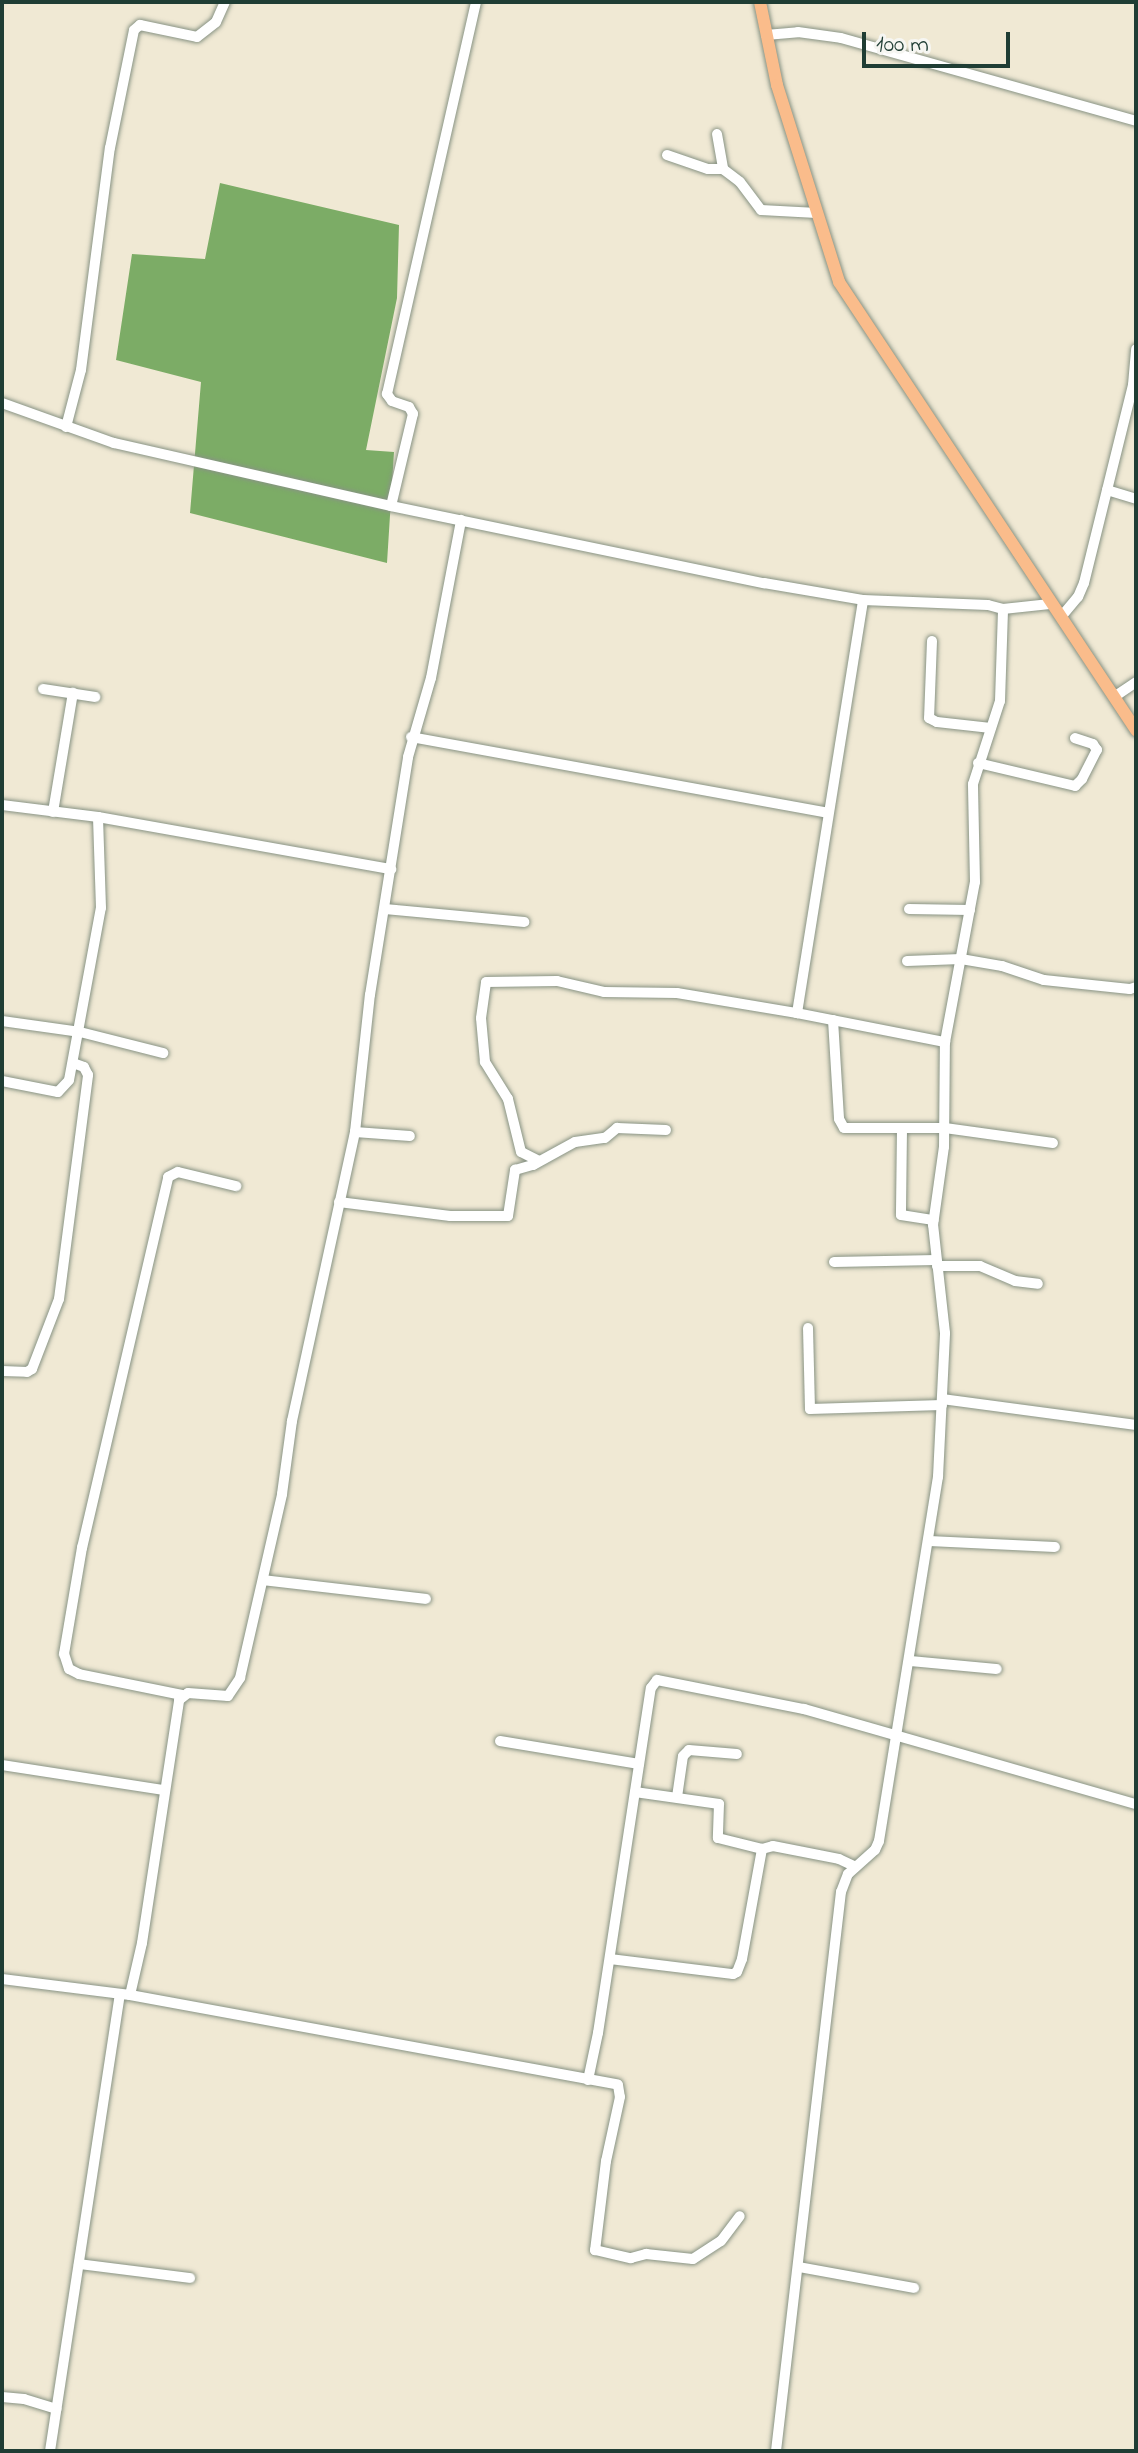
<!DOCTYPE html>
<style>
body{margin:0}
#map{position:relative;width:1138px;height:2453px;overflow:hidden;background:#f0e9d4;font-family:"Indie Flower",sans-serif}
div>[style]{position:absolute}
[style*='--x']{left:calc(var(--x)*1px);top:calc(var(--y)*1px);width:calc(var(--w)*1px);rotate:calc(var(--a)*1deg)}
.forest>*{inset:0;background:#7cac66}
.roads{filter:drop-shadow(0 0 2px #889384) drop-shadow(0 0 2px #889384)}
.minor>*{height:10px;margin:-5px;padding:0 5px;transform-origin:5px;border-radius:5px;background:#fff}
.major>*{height:12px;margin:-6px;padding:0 6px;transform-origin:6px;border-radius:6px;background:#fabc8b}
span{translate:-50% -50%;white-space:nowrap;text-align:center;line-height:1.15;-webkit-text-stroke:6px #f6f6f2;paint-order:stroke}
.frame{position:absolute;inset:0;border:4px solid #1f3d34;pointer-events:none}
.scale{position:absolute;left:862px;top:32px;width:148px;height:36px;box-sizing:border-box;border:4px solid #1f3d34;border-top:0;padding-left:10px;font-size:24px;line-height:28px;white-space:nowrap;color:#1f3d34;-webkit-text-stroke:6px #f6f6f2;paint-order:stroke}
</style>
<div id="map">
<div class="forest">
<div style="clip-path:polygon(220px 183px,399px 225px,397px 298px,366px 450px,394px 452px,387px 563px,190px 513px,201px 382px,116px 360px,132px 254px,205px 259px)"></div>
</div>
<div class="roads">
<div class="minor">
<div style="--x:766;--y:35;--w:32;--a:-5"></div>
<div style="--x:798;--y:32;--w:43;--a:7.9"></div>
<div style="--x:841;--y:38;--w:306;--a:15.7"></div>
<div style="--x:717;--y:134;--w:36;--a:80"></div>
<div style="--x:723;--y:169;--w:21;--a:37"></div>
<div style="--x:740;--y:182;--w:35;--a:53"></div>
<div style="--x:761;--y:210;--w:56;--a:3.1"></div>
<div style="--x:667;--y:155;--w:43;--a:18.9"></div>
<div style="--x:708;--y:169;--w:15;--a:0"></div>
<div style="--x:2;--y:403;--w:119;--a:19.7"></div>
<div style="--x:114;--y:443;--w:284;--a:12.8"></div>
<div style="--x:391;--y:506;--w:381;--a:11.7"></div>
<div style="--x:764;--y:583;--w:100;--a:9.7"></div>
<div style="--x:863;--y:600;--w:125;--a:2.3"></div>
<div style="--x:988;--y:605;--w:16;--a:15"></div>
<div style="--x:66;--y:427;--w:59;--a:-75.3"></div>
<div style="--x:81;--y:370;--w:224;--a:-82.6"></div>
<div style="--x:110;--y:148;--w:120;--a:-78.5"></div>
<div style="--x:134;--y:30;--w:8;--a:-40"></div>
<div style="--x:140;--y:25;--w:58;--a:11.9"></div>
<div style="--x:197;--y:37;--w:24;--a:-38"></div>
<div style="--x:216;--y:22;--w:22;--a:-66"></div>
<div style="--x:1107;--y:490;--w:30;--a:17"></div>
<div style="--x:391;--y:506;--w:95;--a:-76.6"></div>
<div style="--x:413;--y:414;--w:8;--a:-120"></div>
<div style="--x:409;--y:407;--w:18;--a:-161"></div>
<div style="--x:392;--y:401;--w:9;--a:-126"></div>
<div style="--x:387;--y:394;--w:402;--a:-77.2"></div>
<div style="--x:1061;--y:617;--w:26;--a:-50"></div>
<div style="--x:1078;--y:597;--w:15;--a:-67"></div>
<div style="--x:1084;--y:583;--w:204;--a:-76.1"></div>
<div style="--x:1133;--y:385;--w:36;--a:-85"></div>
<div style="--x:932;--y:641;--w:77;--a:92.2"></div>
<div style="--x:929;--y:718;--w:9;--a:27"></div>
<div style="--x:937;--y:722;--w:54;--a:6.3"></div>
<div style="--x:43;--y:689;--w:53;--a:8.7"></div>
<div style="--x:1114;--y:697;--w:27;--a:-34"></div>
<div style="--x:411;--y:737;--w:424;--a:10.3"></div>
<div style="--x:978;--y:763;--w:100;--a:13.3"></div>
<div style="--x:1075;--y:786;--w:10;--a:-45"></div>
<div style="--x:1082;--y:779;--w:33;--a:-63"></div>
<div style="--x:1097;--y:750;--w:7;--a:-124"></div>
<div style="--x:1093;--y:744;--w:19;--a:-162"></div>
<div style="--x:2;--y:805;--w:97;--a:7.1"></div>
<div style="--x:98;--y:817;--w:298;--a:10.1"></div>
<div style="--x:53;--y:812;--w:121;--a:-80.5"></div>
<div style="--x:385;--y:909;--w:140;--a:5.3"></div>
<div style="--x:909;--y:909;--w:61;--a:0.9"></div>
<div style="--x:907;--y:961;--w:54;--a:-2.1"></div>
<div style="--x:961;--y:959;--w:42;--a:9.7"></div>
<div style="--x:1002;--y:966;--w:44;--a:18.4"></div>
<div style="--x:1044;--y:980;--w:86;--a:6"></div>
<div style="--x:1130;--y:989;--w:6;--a:-18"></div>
<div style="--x:797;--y:1013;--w:151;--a:11.1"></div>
<div style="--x:833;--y:1020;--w:99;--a:86.5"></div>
<div style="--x:839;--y:1119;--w:10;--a:61"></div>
<div style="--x:844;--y:1128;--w:101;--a:0"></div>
<div style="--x:945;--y:1128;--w:109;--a:7.9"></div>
<div style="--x:2;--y:1021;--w:79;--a:8"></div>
<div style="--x:80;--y:1032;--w:86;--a:14.2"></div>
<div style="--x:2;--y:1081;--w:57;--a:11.1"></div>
<div style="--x:58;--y:1092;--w:16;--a:-47"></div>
<div style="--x:69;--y:1080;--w:175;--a:-79.5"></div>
<div style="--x:101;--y:908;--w:91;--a:-91.9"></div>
<div style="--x:902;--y:1129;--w:86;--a:90.7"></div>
<div style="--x:901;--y:1215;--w:33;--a:9"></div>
<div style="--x:355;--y:1132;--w:55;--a:4.2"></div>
<div style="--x:539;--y:1161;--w:20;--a:-153"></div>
<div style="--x:521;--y:1152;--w:55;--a:-103.8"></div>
<div style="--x:508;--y:1099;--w:44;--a:-121.9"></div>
<div style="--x:485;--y:1062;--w:44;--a:-95.2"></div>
<div style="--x:481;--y:1018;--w:36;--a:-82"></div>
<div style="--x:486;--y:982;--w:71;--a:-0.8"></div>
<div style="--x:557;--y:981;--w:48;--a:13.2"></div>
<div style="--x:604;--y:992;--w:73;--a:0.8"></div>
<div style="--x:677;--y:993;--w:122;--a:9.5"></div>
<div style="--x:797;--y:1013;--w:418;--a:-80.9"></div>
<div style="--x:339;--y:1202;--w:112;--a:7.2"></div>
<div style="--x:450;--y:1216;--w:58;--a:0"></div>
<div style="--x:508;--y:1216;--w:47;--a:-81.3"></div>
<div style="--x:515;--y:1170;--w:19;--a:-16"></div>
<div style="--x:533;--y:1165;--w:48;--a:-28.7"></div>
<div style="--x:575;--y:1142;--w:30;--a:-8"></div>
<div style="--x:605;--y:1138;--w:16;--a:-40"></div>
<div style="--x:617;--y:1128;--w:49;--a:2.3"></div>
<div style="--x:834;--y:1262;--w:102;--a:-1.1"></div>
<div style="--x:937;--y:1266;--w:43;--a:0"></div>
<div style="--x:980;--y:1266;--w:38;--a:23"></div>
<div style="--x:1015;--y:1281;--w:23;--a:7"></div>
<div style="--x:808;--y:1328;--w:81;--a:88.6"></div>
<div style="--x:810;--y:1409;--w:132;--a:-1.7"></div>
<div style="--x:2;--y:1371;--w:25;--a:2"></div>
<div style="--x:27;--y:1372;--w:6;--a:-31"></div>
<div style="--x:32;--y:1369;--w:75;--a:-68.9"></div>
<div style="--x:59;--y:1299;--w:226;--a:-82.6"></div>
<div style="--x:88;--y:1075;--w:9;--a:-117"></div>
<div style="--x:84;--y:1067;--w:12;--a:-160"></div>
<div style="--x:942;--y:1399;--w:196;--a:7.6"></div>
<div style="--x:929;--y:1541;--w:126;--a:2.7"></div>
<div style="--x:263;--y:1580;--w:164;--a:6.6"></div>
<div style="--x:910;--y:1661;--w:87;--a:5.3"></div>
<div style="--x:182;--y:1695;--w:105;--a:-168.5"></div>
<div style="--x:79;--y:1674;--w:11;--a:-153"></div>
<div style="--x:69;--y:1669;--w:16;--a:-108"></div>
<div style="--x:64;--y:1654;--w:108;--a:-80.4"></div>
<div style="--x:82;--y:1548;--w:381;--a:-76.9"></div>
<div style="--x:168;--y:1177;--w:11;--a:-27"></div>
<div style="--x:178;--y:1172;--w:60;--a:13.6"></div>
<div style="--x:500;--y:1741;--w:141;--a:9.4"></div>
<div style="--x:2;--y:1765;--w:164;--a:8.8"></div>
<div style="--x:635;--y:1792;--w:85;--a:8.1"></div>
<div style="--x:719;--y:1804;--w:34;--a:92"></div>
<div style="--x:718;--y:1838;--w:45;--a:14"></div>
<div style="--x:677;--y:1797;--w:41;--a:-81.7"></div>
<div style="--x:683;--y:1756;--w:8;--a:-45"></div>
<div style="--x:689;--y:1750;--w:48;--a:4.8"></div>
<div style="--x:610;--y:1959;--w:124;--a:7"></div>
<div style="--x:733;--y:1974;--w:4;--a:-27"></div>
<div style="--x:737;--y:1972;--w:14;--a:-69"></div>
<div style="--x:742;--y:1959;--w:112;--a:-79.7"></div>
<div style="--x:762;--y:1849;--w:11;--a:-15"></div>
<div style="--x:773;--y:1846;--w:67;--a:11.1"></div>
<div style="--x:839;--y:1859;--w:17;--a:25"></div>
<div style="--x:2;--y:1979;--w:129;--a:7.1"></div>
<div style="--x:130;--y:1995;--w:53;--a:-77"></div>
<div style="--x:142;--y:1943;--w:246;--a:-81.3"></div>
<div style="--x:179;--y:1700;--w:11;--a:-38"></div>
<div style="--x:188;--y:1693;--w:40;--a:4.3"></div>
<div style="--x:228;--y:1696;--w:22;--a:-56"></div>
<div style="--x:240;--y:1678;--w:189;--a:-77.1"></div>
<div style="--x:282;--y:1494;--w:74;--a:-82.2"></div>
<div style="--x:292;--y:1421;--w:296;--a:-77.7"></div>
<div style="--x:355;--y:1132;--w:138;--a:-83.8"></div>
<div style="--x:370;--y:995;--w:241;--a:-80.9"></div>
<div style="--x:408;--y:757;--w:82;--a:-73.8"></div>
<div style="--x:431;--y:678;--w:161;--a:-79.2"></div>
<div style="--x:130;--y:1995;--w:496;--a:10.4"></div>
<div style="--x:618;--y:2085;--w:12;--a:81"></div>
<div style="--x:620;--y:2097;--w:66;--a:102.3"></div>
<div style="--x:606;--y:2161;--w:90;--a:97"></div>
<div style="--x:595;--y:2250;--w:37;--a:13"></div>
<div style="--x:631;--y:2258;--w:16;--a:-15"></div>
<div style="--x:646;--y:2254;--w:47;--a:6.1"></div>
<div style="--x:693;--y:2259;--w:33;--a:-33"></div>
<div style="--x:721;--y:2241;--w:31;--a:-53"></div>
<div style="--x:588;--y:2080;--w:48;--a:-78"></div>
<div style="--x:598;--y:2033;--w:349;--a:-81.3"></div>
<div style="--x:651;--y:1688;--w:10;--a:-53"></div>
<div style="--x:657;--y:1680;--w:150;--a:11.2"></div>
<div style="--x:804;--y:1709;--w:345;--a:16"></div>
<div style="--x:79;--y:2264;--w:112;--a:7.2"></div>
<div style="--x:799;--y:2267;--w:117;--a:10.3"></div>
<div style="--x:2;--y:2397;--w:22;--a:5"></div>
<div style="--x:24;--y:2399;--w:34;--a:17"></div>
<div style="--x:50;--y:2451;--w:461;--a:-81.3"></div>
<div style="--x:776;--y:2451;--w:563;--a:-83.37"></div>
<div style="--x:841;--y:1892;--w:19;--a:-69"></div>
<div style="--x:848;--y:1874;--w:36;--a:-42"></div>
<div style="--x:875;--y:1850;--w:10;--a:-66"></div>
<div style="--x:879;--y:1841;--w:369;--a:-80.8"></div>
<div style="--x:938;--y:1477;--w:144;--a:-87.2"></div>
<div style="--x:945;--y:1333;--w:109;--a:-96.3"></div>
<div style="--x:933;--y:1225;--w:79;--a:-82"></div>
<div style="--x:944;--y:1147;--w:105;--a:-89.5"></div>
<div style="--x:945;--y:1042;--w:163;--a:-79.4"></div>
<div style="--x:975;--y:882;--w:98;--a:-91.2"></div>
<div style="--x:973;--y:784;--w:87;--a:-72"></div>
<div style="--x:1000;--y:701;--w:92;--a:-88.1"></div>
<div style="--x:1003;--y:609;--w:47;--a:-6.1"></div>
</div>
<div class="major">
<div style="--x:760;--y:2;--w:85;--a:78.4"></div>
<div style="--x:777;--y:85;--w:207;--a:72.5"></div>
<div style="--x:839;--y:282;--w:538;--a:56.46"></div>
</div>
</div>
<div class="frame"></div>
<div class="scale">100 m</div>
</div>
